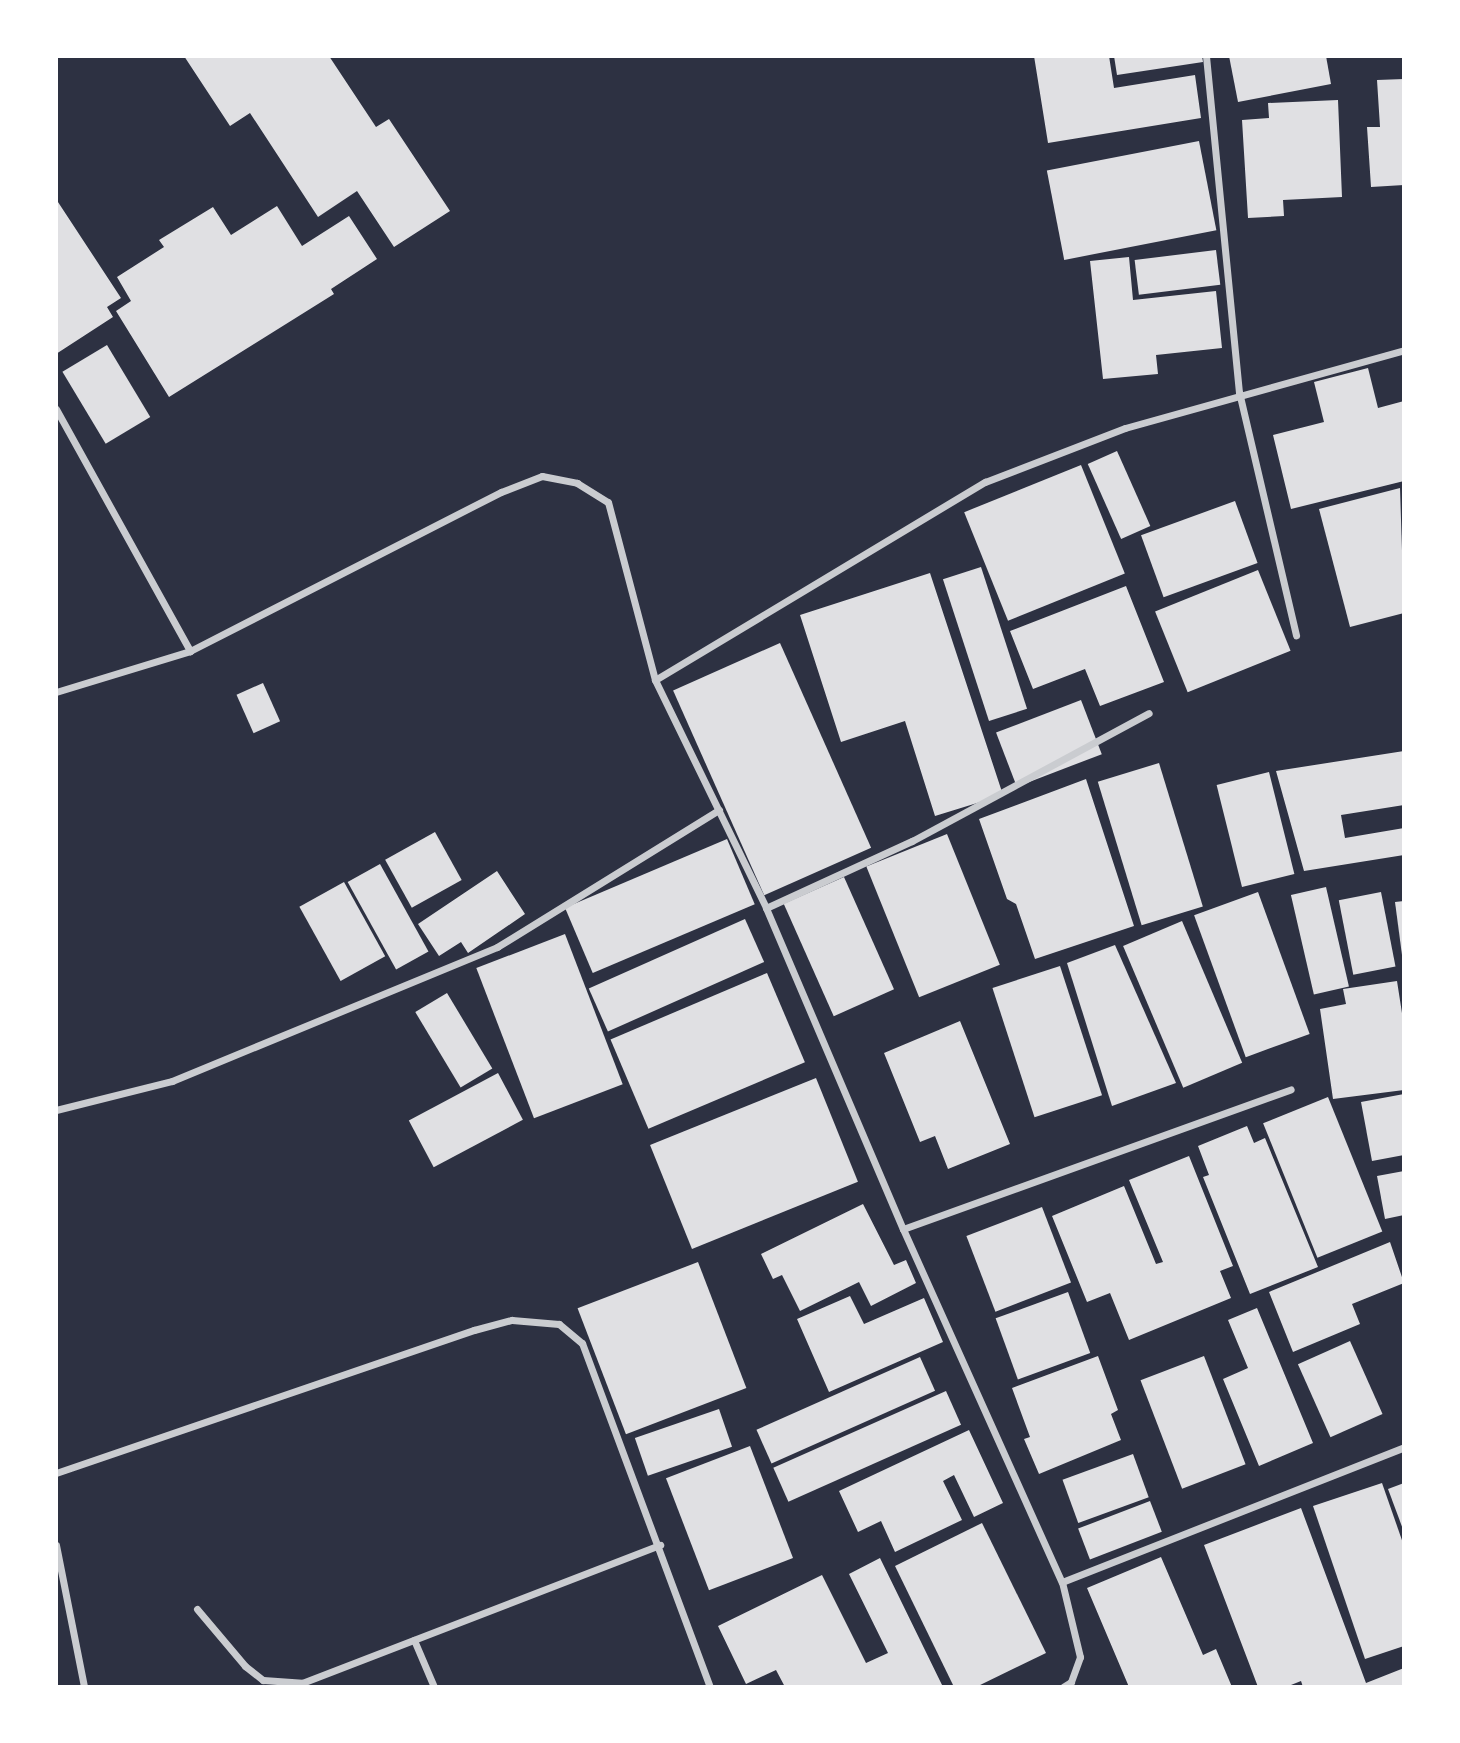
<!DOCTYPE html>
<style>
body{margin:0}
#map{position:relative;width:1460px;height:1743px;overflow:hidden;background:#2d3142;font-family:Figtree,sans-serif}
div>[style]{position:absolute}
[style*='--x']{left:calc(var(--x)*1px);top:calc(var(--y)*1px);width:calc(var(--w)*1px);rotate:calc(var(--a)*1deg)}
.building>*{inset:0;background:#e0e0e3;transform-origin:0 0}
.minor>*{height:7px;margin:-3.5px;padding:0 3.5px;transform-origin:3.5px;border-radius:3.5px;background:#caccd0}
span{translate:-50% -50%;white-space:nowrap;text-align:center;line-height:1.15;-webkit-text-stroke:7px #fff;paint-order:stroke}
.frame{position:absolute;inset:0;border:58px solid #fff;pointer-events:none}
</style>
<div id="map">
<div class="building">
<div style="clip-path:polygon(184px 56px,329px 56px,376px 127px,389px 119px,450px 211px,394px 247px,357px 191px,318px 217px,250px 113px,230px 126px)"></div>
<div style="clip-path:polygon(1034px 56px,1109px 56px,1114px 88px,1195px 75px,1201px 118px,1048px 143px)"></div>
<div style="clip-path:polygon(1114px 56px,1202px 56px,1203px 62px,1117px 75px)"></div>
<div style="clip-path:polygon(1229px 56px,1326px 56px,1331px 84px,1238px 102px)"></div>
<div style="clip-path:polygon(1404px 79px,1404px 185px,1371px 187px,1367px 127px,1380px 127px,1377px 80px)"></div>
<div style="clip-path:polygon(1338px 100px,1342px 197px,1283px 200px,1284px 216px,1248px 218px,1242px 120px,1269px 118px,1268px 103px)"></div>
<div style="left:1199px;top:141px;width:91px;height:155px;rotate:79deg"></div>
<div style="clip-path:polygon(56px 199px,121px 298px,107px 307px,113px 317px,56px 354px)"></div>
<div style="clip-path:polygon(277px 206px,302px 246px,349px 216px,377px 259px,331px 289px,334px 294px,169px 397px,116px 311px,131px 301px,117px 277px,164px 247px,159px 240px,213px 207px,231px 235px)"></div>
<div style="left:1216px;top:250px;width:35px;height:82px;rotate:83deg"></div>
<div style="clip-path:polygon(1129px 257px,1133px 300px,1216px 291px,1222px 348px,1156px 355px,1158px 374px,1103px 379px,1090px 261px)"></div>
<div style="left:107px;top:345px;width:84px;height:52px;rotate:59deg"></div>
<div style="clip-path:polygon(1368px 368px,1378px 408px,1404px 401px,1404px 481px,1291px 509px,1273px 435px,1324px 422px,1314px 382px)"></div>
<div style="left:1117px;top:451px;width:82px;height:32px;rotate:66deg"></div>
<div style="left:1081px;top:465px;width:117px;height:126px;rotate:68deg"></div>
<div style="clip-path:polygon(1400px 488px,1404px 613px,1350px 627px,1319px 509px)"></div>
<div style="left:1235px;top:501px;width:66px;height:100px;rotate:70deg"></div>
<div style="left:981px;top:567px;width:149px;height:40px;rotate:72deg"></div>
<div style="left:1258px;top:570px;width:87px;height:111px;rotate:68deg"></div>
<div style="clip-path:polygon(930px 573px,1003px 795px,935px 816px,905px 721px,841px 742px,800px 615px)"></div>
<div style="clip-path:polygon(1126px 586px,1164px 682px,1100px 706px,1085px 669px,1033px 689px,1010px 631px)"></div>
<div style="left:780px;top:643px;width:224px;height:117px;rotate:66deg"></div>
<div style="left:263px;top:683px;width:42px;height:29px;rotate:66deg"></div>
<div style="left:1081px;top:700px;width:58px;height:91px;rotate:69deg"></div>
<div style="clip-path:polygon(1404px 751px,1404px 805px,1341px 815px,1345px 838px,1404px 828px,1404px 855px,1304px 871px,1276px 771px)"></div>
<div style="left:1159px;top:763px;width:150px;height:64px;rotate:73deg"></div>
<div style="left:1269px;top:772px;width:105px;height:54px;rotate:76deg"></div>
<div style="clip-path:polygon(1086px 779px,1134px 926px,1035px 959px,1016px 904px,1007px 899px,979px 819px)"></div>
<div style="left:435px;top:832px;width:55px;height:57px;rotate:61deg"></div>
<div style="left:947px;top:834px;width:141px;height:87px;rotate:68deg"></div>
<div style="left:727px;top:839px;width:71px;height:176px;rotate:67deg"></div>
<div style="left:380px;top:864px;width:100px;height:37px;rotate:61deg"></div>
<div style="clip-path:polygon(497px 871px,525px 914px,468px 953px,461px 942px,439px 956px,418px 924px)"></div>
<div style="left:844px;top:877px;width:123px;height:66px;rotate:66deg"></div>
<div style="left:344px;top:882px;width:85px;height:51px;rotate:61deg"></div>
<div style="left:1326px;top:887px;width:102px;height:36px;rotate:77deg"></div>
<div style="left:1258px;top:892px;width:151px;height:68px;rotate:70deg"></div>
<div style="left:1381px;top:892px;width:76px;height:43px;rotate:79deg"></div>
<div style="clip-path:polygon(1404px 901px,1404px 955px,1402px 955px,1395px 902px)"></div>
<div style="left:745px;top:919px;width:47px;height:171px;rotate:66deg"></div>
<div style="left:1182px;top:921px;width:154px;height:64px;rotate:67deg"></div>
<div style="left:565px;top:934px;width:161px;height:95px;rotate:69deg"></div>
<div style="clip-path:polygon(1115px 945px,1176px 1083px,1112px 1106px,1067px 963px)"></div>
<div style="left:1060px;top:966px;width:136px;height:71px;rotate:72deg"></div>
<div style="left:767px;top:973px;width:97px;height:170px;rotate:67deg"></div>
<div style="clip-path:polygon(1397px 981px,1404px 1026px,1404px 1090px,1333px 1099px,1320px 1009px,1346px 1004px,1343px 989px)"></div>
<div style="left:447px;top:993px;width:88px;height:37px;rotate:59deg"></div>
<div style="clip-path:polygon(960px 1021px,1010px 1144px,948px 1169px,935px 1136px,920px 1142px,884px 1053px)"></div>
<div style="left:498px;top:1073px;width:53px;height:101px;rotate:62deg"></div>
<div style="left:816px;top:1078px;width:112px;height:179px;rotate:68deg"></div>
<div style="clip-path:polygon(1404px 1094px,1404px 1155px,1372px 1161px,1361px 1102px)"></div>
<div style="left:1328px;top:1097px;width:145px;height:70px;rotate:68deg"></div>
<div style="clip-path:polygon(1247px 1126px,1254px 1143px,1265px 1138px,1318px 1267px,1250px 1294px,1203px 1177px,1209px 1175px,1198px 1146px)"></div>
<div style="clip-path:polygon(1189px 1156px,1233px 1266px,1220px 1271px,1231px 1298px,1129px 1340px,1110px 1293px,1087px 1302px,1052px 1216px,1124px 1186px,1156px 1264px,1163px 1262px,1129px 1180px)"></div>
<div style="clip-path:polygon(1404px 1171px,1404px 1215px,1385px 1219px,1377px 1176px)"></div>
<div style="clip-path:polygon(863px 1204px,894px 1265px,906px 1260px,916px 1283px,871px 1306px,859px 1282px,800px 1311px,782px 1275px,773px 1279px,761px 1254px)"></div>
<div style="left:1042px;top:1207px;width:81px;height:81px;rotate:69deg"></div>
<div style="clip-path:polygon(1390px 1242px,1404px 1283px,1352px 1304px,1360px 1324px,1293px 1352px,1269px 1292px)"></div>
<div style="left:698px;top:1262px;width:135px;height:129px;rotate:69deg"></div>
<div style="left:1068px;top:1292px;width:65px;height:77px;rotate:70deg"></div>
<div style="clip-path:polygon(850px 1296px,864px 1324px,924px 1298px,943px 1342px,829px 1392px,797px 1319px)"></div>
<div style="clip-path:polygon(1257px 1308px,1313px 1443px,1259px 1466px,1223px 1379px,1248px 1368px,1228px 1320px)"></div>
<div style="left:1350px;top:1341px;width:80px;height:57px;rotate:66deg"></div>
<div style="clip-path:polygon(1098px 1356px,1118px 1410px,1111px 1414px,1121px 1440px,1039px 1474px,1024px 1439px,1030px 1437px,1012px 1388px)"></div>
<div style="left:1204px;top:1356px;width:116px;height:68px;rotate:69deg"></div>
<div style="left:920px;top:1357px;width:37px;height:179px;rotate:66deg"></div>
<div style="left:946px;top:1391px;width:37px;height:189px;rotate:66deg"></div>
<div style="left:719px;top:1409px;width:40px;height:89px;rotate:71deg"></div>
<div style="clip-path:polygon(969px 1430px,1003px 1503px,974px 1517px,954px 1475px,943px 1481px,962px 1520px,895px 1552px,881px 1521px,858px 1532px,839px 1491px)"></div>
<div style="left:750px;top:1446px;width:120px;height:90px;rotate:69deg"></div>
<div style="left:1133px;top:1454px;width:46px;height:75px;rotate:70deg"></div>
<div style="clip-path:polygon(1382px 1483px,1404px 1546px,1404px 1646px,1365px 1659px,1313px 1506px)"></div>
<div style="clip-path:polygon(1404px 1483px,1404px 1532px,1388px 1489px)"></div>
<div style="left:1150px;top:1501px;width:33px;height:77px;rotate:69deg"></div>
<div style="clip-path:polygon(1301px 1508px,1366px 1683px,1404px 1668px,1404px 1687px,1303px 1687px,1301px 1681px,1286px 1687px,1258px 1687px,1204px 1545px)"></div>
<div style="clip-path:polygon(982px 1523px,1046px 1653px,976px 1687px,954px 1687px,895px 1566px)"></div>
<div style="clip-path:polygon(1161px 1557px,1203px 1655px,1216px 1649px,1232px 1687px,1129px 1687px,1087px 1588px)"></div>
<div style="clip-path:polygon(880px 1558px,943px 1687px,785px 1687px,776px 1670px,746px 1684px,718px 1626px,822px 1575px,866px 1663px,888px 1653px,849px 1574px)"></div>
</div>
<div class="minor">
<div style="--x:1206;--y:56;--w:338;--a:84.4"></div>
<div style="--x:1239;--y:392;--w:250;--a:76.8"></div>
<div style="--x:56;--y:409;--w:277;--a:61"></div>
<div style="--x:655;--y:680;--w:254;--a:64"></div>
<div style="--x:766;--y:908;--w:349;--a:66.9"></div>
<div style="--x:903;--y:1229;--w:387;--a:65.8"></div>
<div style="--x:1062;--y:1582;--w:77;--a:76.5"></div>
<div style="--x:1080;--y:1657;--w:27;--a:110"></div>
<div style="--x:1071;--y:1682;--w:9;--a:148"></div>
<div style="--x:56;--y:692;--w:140;--a:-17"></div>
<div style="--x:190;--y:651;--w:349;--a:-27.1"></div>
<div style="--x:501;--y:492;--w:44;--a:-21.3"></div>
<div style="--x:542;--y:476;--w:36;--a:11"></div>
<div style="--x:577;--y:483;--w:36;--a:32"></div>
<div style="--x:608;--y:502;--w:184;--a:75.2"></div>
<div style="--x:655;--y:680;--w:385;--a:-31"></div>
<div style="--x:985;--y:482;--w:150;--a:-21.1"></div>
<div style="--x:1125;--y:428;--w:290;--a:-15.6"></div>
<div style="--x:766;--y:908;--w:161;--a:-24.7"></div>
<div style="--x:912;--y:841;--w:269;--a:-28.4"></div>
<div style="--x:56;--y:1110;--w:120;--a:-14"></div>
<div style="--x:172;--y:1081;--w:352;--a:-22.4"></div>
<div style="--x:497;--y:947;--w:261;--a:-31.7"></div>
<div style="--x:903;--y:1229;--w:412;--a:-19.8"></div>
<div style="--x:56;--y:1473;--w:442;--a:-18.9"></div>
<div style="--x:474;--y:1330;--w:39;--a:-15"></div>
<div style="--x:512;--y:1320;--w:47;--a:4.9"></div>
<div style="--x:559;--y:1324;--w:30;--a:40"></div>
<div style="--x:582;--y:1343;--w:367;--a:69.6"></div>
<div style="--x:56;--y:1545;--w:145;--a:78.8"></div>
<div style="--x:1062;--y:1582;--w:368;--a:-21.5"></div>
<div style="--x:197;--y:1609;--w:75;--a:49.9"></div>
<div style="--x:245;--y:1666;--w:23;--a:38"></div>
<div style="--x:263;--y:1680;--w:39;--a:4"></div>
<div style="--x:302;--y:1683;--w:384;--a:-21.1"></div>
<div style="--x:414;--y:1640;--w:51;--a:66.9"></div>
</div>
<div class="frame"></div>
</div>
